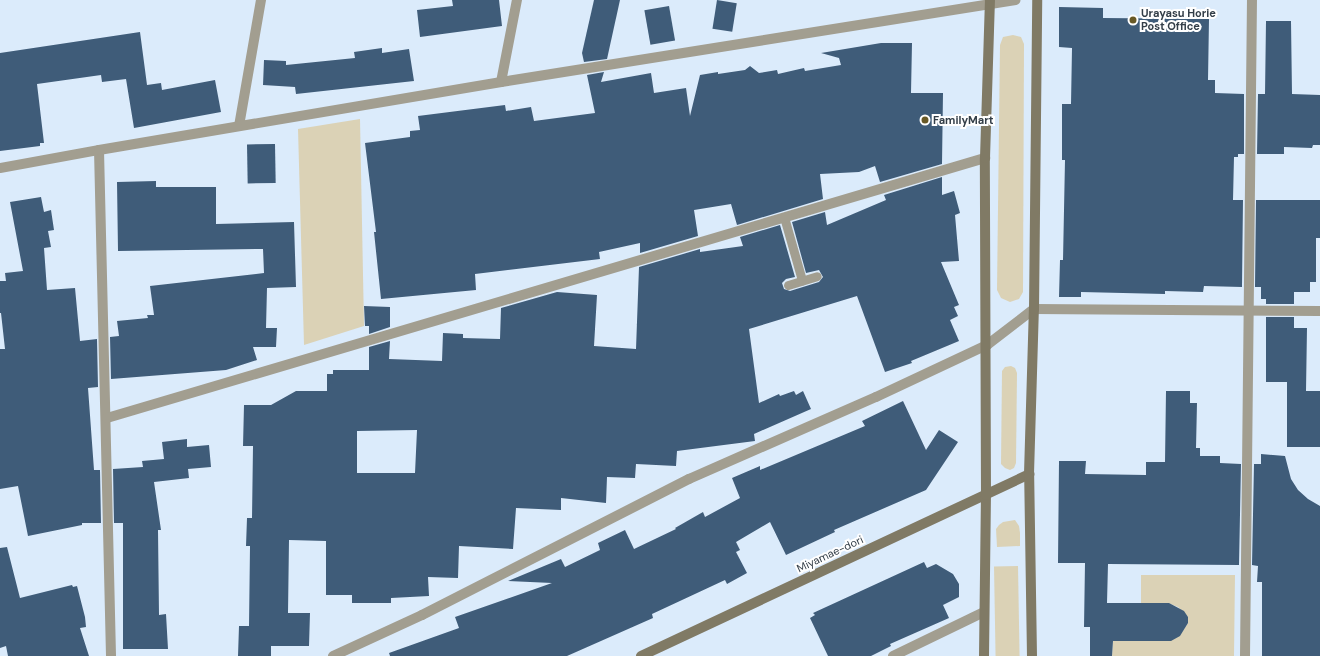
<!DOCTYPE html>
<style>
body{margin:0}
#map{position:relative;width:1320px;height:656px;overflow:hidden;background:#dbebfb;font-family:"DM Sans",sans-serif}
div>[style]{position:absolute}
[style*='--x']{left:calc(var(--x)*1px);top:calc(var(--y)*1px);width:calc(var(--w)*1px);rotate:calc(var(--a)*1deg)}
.green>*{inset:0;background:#dbd2b6;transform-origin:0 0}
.building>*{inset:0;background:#3f5c79;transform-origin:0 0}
.lane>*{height:9px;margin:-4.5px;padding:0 4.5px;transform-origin:4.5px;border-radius:4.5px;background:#a29e90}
.street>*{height:10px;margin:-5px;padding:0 5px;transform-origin:5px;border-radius:5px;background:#a29e90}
.secondary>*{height:10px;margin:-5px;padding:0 5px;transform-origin:5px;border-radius:5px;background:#807a65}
.dots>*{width:11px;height:11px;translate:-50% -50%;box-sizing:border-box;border:2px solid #fff;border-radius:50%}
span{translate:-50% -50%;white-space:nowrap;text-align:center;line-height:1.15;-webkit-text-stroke:4px #fff;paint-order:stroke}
.poi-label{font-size:11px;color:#333e48;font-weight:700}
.left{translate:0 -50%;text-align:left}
.street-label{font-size:11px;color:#333e48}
</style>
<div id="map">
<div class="green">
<div style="clip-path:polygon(1013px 35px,1021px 37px,1024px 44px,1023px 292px,1019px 299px,1010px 302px,1001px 298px,997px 290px,1000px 45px,1003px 37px)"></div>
<div style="clip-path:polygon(360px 119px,364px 326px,304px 345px,298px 129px)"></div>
<div style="clip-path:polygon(1011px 366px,1015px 368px,1017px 373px,1016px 463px,1014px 468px,1010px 470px,1005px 468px,1001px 464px,1002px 371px,1005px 367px)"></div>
<div style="clip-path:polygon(1015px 520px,1019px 526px,1020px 533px,1020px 546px,997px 547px,996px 529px,999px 525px,1003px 522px)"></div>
<div style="left:1018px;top:566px;width:90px;height:24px;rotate:89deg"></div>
<div style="clip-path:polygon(1141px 575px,1235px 575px,1234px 656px,1112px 656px,1113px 639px,1180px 635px,1188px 623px,1188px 617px,1178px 607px,1168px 603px,1141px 603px)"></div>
</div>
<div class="building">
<div style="clip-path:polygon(452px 0,499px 0,502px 26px,420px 37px,417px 10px,453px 6px)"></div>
<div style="clip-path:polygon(594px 0,620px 0,607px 59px,584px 62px,582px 53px)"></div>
<div style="left:717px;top:0;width:20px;height:29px;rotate:9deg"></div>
<div style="left:669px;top:6px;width:35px;height:25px;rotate:80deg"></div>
<div style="clip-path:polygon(1059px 7px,1103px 8px,1103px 18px,1209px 19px,1208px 80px,1215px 80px,1215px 93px,1244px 94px,1244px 154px,1238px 154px,1238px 157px,1234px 157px,1233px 200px,1243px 200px,1242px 287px,1204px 286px,1203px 292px,1165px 291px,1165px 294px,1081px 292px,1081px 297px,1059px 297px,1060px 260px,1063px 260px,1065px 160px,1062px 160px,1062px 104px,1071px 104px,1072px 48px,1059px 47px)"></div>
<div style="clip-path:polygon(1266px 21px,1291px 21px,1292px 94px,1320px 95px,1320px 145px,1313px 145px,1312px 148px,1284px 147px,1284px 154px,1257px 154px,1258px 94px,1265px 94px)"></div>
<div style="clip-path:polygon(140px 32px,147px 85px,161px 83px,162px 90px,215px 80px,221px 112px,134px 128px,126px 79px,102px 82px,101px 75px,37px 84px,44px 143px,40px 143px,40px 146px,0 151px,0 53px)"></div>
<div style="clip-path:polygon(881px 43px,912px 43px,911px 93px,943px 93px,942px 164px,880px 182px,875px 166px,859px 172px,820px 174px,823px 199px,737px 225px,731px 204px,694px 210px,698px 236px,640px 253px,640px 243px,599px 252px,600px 259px,475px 274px,476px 290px,381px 299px,374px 232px,376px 232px,365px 143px,410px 137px,410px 131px,420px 130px,418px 116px,505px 105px,506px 111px,531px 107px,534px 121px,595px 113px,587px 75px,604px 72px,601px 82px,651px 73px,654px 93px,686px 88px,690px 116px,700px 75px,718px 72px,718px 74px,745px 70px,750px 66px,759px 73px,777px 70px,778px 74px,804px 68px,805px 71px,841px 65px,839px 58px,821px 53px)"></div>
<div style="clip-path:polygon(382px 48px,382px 53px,409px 49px,414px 81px,296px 94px,295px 87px,263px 85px,264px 60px,286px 61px,286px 65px,355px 58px,354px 52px)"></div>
<div style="left:275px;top:144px;width:39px;height:28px;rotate:89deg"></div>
<div style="clip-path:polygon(evenodd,942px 177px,942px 195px,954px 191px,960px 213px,955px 215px,959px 261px,941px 262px,959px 305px,954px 307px,958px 316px,950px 320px,959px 341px,911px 361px,912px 363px,885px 372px,857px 296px,749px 329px,759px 403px,779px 394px,780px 396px,794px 391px,796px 395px,803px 391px,811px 409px,754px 434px,755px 441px,677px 451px,676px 466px,636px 464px,635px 478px,607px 477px,606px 503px,561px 498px,561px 510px,516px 508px,513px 549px,459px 546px,458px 578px,428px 577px,429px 596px,391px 598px,391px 603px,352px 603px,352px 595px,326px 595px,326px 541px,289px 540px,288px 613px,310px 613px,309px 646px,271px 646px,271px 656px,238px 656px,239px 626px,249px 626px,250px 546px,246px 546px,247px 518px,252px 518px,253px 446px,243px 446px,244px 405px,271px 405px,296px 391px,327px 391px,327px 374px,333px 374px,333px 370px,369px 370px,369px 347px,390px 341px,389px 359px,442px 361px,443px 333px,463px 334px,463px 338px,500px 339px,501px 308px,557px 292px,597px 295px,594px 346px,636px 349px,639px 267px,700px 249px,700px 252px,743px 246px,740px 237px,780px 225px,795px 277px,786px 279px,782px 283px,784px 289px,790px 291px,819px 282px,823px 277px,819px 270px,806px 273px,792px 222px,825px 212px,827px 225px,886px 200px,884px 195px,942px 177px,417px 430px,415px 473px,357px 473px,357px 431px,417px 430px)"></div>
<div style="clip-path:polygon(156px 181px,156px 187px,216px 187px,216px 224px,294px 222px,296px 287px,267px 288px,266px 328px,277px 328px,276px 347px,253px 347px,257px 360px,226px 370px,111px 379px,110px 337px,119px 336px,117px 321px,148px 318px,147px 315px,154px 315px,150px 286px,264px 273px,263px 249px,118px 251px,117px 182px)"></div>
<div style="clip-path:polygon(41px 197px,44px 212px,51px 210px,54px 230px,48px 231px,51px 247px,44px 248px,47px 290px,75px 288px,80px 341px,97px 339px,98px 387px,88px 388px,94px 470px,100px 470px,101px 523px,82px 523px,82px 525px,28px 536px,18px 486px,0 489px,0 349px,5px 349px,1px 313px,0 313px,0 281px,6px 281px,5px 273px,23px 271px,10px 202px)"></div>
<div style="clip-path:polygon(1256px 200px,1320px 200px,1320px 238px,1316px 238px,1316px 282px,1310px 282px,1310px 292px,1294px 292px,1294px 304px,1266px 304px,1266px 299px,1261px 299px,1261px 287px,1255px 287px)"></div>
<div style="clip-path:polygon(364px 306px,390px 307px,390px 327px,369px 334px,369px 326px,365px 326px)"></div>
<div style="clip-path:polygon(1266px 317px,1294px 317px,1294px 328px,1307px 328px,1306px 391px,1320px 391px,1320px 447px,1287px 447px,1287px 382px,1266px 382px)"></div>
<div style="clip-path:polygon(1166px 391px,1190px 391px,1190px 403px,1197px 403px,1196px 448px,1200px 448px,1200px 456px,1220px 456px,1220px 463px,1241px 464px,1239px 565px,1108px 564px,1107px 603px,1169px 603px,1184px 611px,1188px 617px,1188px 623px,1180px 636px,1171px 641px,1113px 641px,1112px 656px,1090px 656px,1090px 627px,1084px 627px,1085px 563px,1058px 563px,1059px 461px,1086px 461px,1085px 474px,1146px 475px,1146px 462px,1165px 462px)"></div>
<div style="clip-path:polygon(903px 401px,926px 450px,939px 430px,958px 442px,926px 490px,834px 530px,835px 532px,786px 555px,770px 522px,736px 542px,740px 550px,736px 552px,747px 573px,727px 584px,725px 580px,652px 614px,653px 618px,567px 656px,390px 656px,389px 653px,459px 628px,455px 617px,552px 583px,508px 581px,561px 559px,565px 567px,600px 550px,598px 543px,625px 530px,634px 549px,676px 529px,675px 528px,703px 512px,705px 517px,740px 498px,732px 478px,760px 466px,760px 470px,865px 426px,862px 421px)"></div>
<div style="clip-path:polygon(187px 439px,187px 447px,209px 445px,211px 467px,188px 469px,189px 478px,154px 482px,161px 530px,158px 530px,159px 615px,166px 614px,168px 649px,123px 649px,123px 523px,114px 523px,113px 469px,143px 467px,142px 461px,164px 459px,162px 442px)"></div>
<div style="clip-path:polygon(1261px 454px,1285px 456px,1291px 479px,1298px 490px,1308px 499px,1320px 506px,1320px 656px,1262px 656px,1262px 582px,1257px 582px,1258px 566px,1252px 565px,1254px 464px,1261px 464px)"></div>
<div style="clip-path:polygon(7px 547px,20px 598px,72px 585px,73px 587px,77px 586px,85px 617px,86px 627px,80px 628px,89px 656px,8px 656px,6px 646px,0 648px,0 548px)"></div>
<div style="clip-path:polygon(924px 562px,927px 568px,936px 564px,953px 574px,959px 584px,959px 597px,943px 605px,949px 618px,890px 644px,891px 646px,871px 656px,828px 656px,810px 618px,815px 615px,813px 613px)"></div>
</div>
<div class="lane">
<div style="--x:784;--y:217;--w:66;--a:74.1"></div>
<div style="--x:788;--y:285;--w:30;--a:-17"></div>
</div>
<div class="street">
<div style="--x:501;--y:82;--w:84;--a:-79"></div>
<div style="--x:239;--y:126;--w:128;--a:-80.1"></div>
<div style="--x:99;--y:150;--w:506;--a:88.64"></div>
<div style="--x:0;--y:168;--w:101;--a:-10.3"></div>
<div style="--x:99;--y:150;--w:408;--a:-9.6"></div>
<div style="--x:501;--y:82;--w:521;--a:-9.05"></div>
<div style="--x:107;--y:418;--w:916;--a:-16.5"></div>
<div style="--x:333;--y:656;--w:98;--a:-24.7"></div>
<div style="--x:422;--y:615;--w:300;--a:-27"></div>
<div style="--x:689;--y:479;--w:204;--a:-23.7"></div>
<div style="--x:876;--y:397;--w:123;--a:-25.1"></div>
<div style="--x:987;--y:345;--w:59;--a:-37.5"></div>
<div style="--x:1034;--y:309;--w:286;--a:0.4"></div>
<div style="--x:893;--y:656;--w:101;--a:-25.8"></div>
<div style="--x:1245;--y:656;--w:656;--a:-89.39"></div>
</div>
<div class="secondary">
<div style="--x:641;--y:656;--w:429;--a:-25.1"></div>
<div style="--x:984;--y:656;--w:161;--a:-89.3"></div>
<div style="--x:986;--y:495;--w:337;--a:-90.2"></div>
<div style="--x:985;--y:158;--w:158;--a:-88.2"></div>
<div style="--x:1032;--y:656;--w:182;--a:-90.9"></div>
<div style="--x:1029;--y:474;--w:165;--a:-88.3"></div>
<div style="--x:1034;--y:309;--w:309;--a:-89.4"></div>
</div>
<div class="dots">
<div style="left:1133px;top:20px;background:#685926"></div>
<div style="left:925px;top:120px;background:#685926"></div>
</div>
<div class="poi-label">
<span class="left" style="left:1141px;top:20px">Urayasu Horie<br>Post Office</span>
<span class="left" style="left:933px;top:120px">FamilyMart</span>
</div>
<div class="street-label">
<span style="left:830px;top:554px;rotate:-25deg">Miyamae-dori</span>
</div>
</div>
